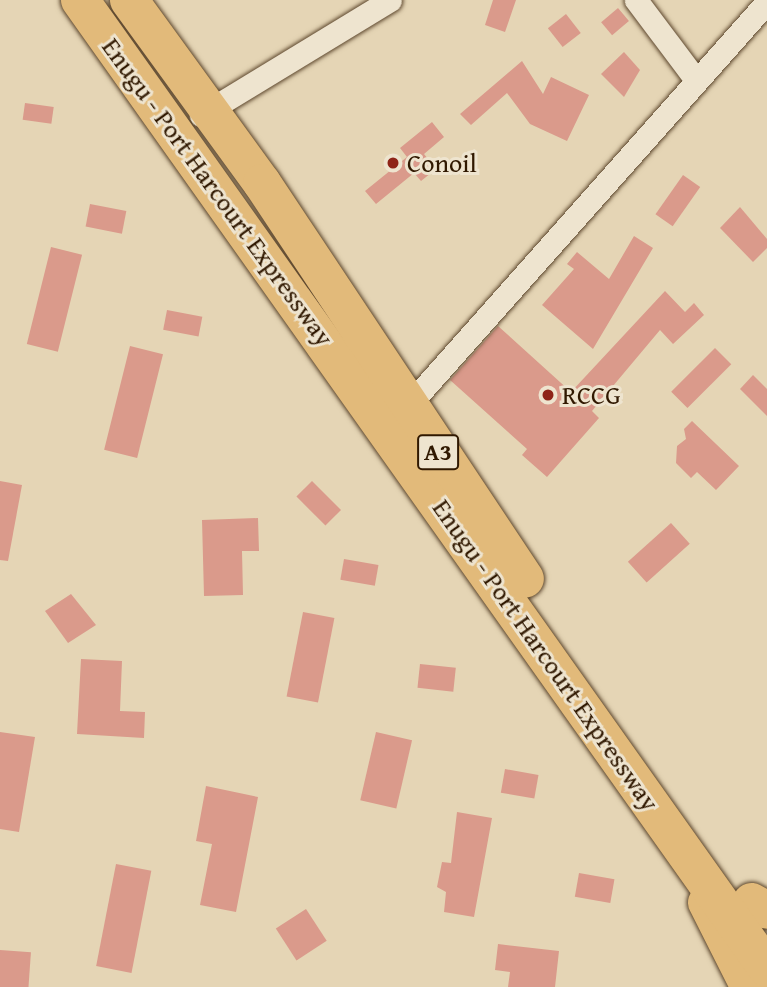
<!DOCTYPE html>
<style>
body{margin:0}
#map{position:relative;width:767px;height:987px;overflow:hidden;background:#e5d5b5;font-family:"Gentium Book Plus",serif}
div>[style]{position:absolute}
[style*='--x']{left:calc(var(--x)*1px);top:calc(var(--y)*1px);width:calc(var(--w)*1px);rotate:calc(var(--a)*1deg)}
.building>*{inset:0;background:#da9a8b;transform-origin:0 0}
.roads{filter:drop-shadow(0 0 2px #5d472d) drop-shadow(0 0 2px #5d472d)}
.minor>*{height:23px;margin:-11.5px;padding:0 11.5px;transform-origin:11.5px;border-radius:11.5px;background:#eee4cf}
.primary>*{height:37px;margin:-18.5px;padding:0 18.5px;transform-origin:18.5px;border-radius:18.5px;background:#e2ba7a}
.trunk>*{height:38px;margin:-19px;padding:0 19px;transform-origin:19px;border-radius:19px;background:#e2ba7a}
.dots>*{width:19px;height:19px;translate:-50% -50%;box-sizing:border-box;border:4px solid #eee4cf;border-radius:50%}
span{translate:-50% -50%;white-space:nowrap;text-align:center;line-height:1.15;-webkit-text-stroke:6px #eee4cf;paint-order:stroke}
.shield-label span{padding:2px 5px;background:#eee4cf;border:2px solid;border-radius:5px;-webkit-text-stroke-width:0}
.shield-label{font-size:24px;color:#301800;font-weight:700}
.poi-label{font-size:26px;color:#301800}
.left{translate:0 -50%;text-align:left}
.street-label{font-size:26px;color:#301800}
</style>
<div id="map">
<div class="building">
<div style="clip-path:polygon(493px 0,516px 0,505px 32px,485px 25px)"></div>
<div style="left:618px;top:8px;width:17px;height:22px;rotate:50deg"></div>
<div style="left:566px;top:14px;width:24px;height:23px;rotate:52deg"></div>
<div style="clip-path:polygon(624px 52px,640px 70px,624px 97px,601px 74px)"></div>
<div style="clip-path:polygon(522px 61px,543px 94px,551px 77px,589px 95px,567px 141px,530px 124px,507px 93px,471px 125px,460px 114px)"></div>
<div style="left:25px;top:103px;width:29px;height:17px;rotate:8deg"></div>
<div style="clip-path:polygon(432px 122px,444px 137px,424px 154px,436px 169px,421px 181px,414px 173px,376px 204px,365px 191px,407px 157px,400px 148px)"></div>
<div style="left:683px;top:175px;width:21px;height:48px;rotate:35deg"></div>
<div style="left:90px;top:204px;width:37px;height:23px;rotate:11deg"></div>
<div style="clip-path:polygon(740px 207px,767px 239px,767px 248px,753px 262px,720px 228px)"></div>
<div style="clip-path:polygon(634px 236px,653px 248px,593px 349px,542px 305px,574px 269px,567px 264px,577px 252px,609px 279px)"></div>
<div style="left:51px;top:247px;width:32px;height:100px;rotate:14deg"></div>
<div style="clip-path:polygon(665px 291px,685px 312px,694px 303px,704px 315px,673px 344px,660px 330px,592px 411px,599px 418px,547px 477px,522px 455px,527px 449px,450px 380px,498px 326px,571px 392px)"></div>
<div style="left:167px;top:310px;width:36px;height:20px;rotate:11deg"></div>
<div style="left:130px;top:346px;width:34px;height:107px;rotate:14deg"></div>
<div style="left:715px;top:348px;width:23px;height:62px;rotate:45deg"></div>
<div style="clip-path:polygon(753px 375px,767px 389px,767px 416px,740px 389px)"></div>
<div style="clip-path:polygon(692px 421px,739px 466px,716px 490px,697px 472px,691px 478px,676px 463px,677px 446px,686px 439px,684px 429px)"></div>
<div style="clip-path:polygon(0 481px,22px 485px,8px 561px,0 560px)"></div>
<div style="left:312px;top:481px;width:41px;height:22px;rotate:45deg"></div>
<div style="clip-path:polygon(258px 518px,259px 551px,242px 551px,243px 595px,204px 596px,202px 520px)"></div>
<div style="left:671px;top:523px;width:28px;height:58px;rotate:48deg"></div>
<div style="left:344px;top:559px;width:35px;height:21px;rotate:10deg"></div>
<div style="clip-path:polygon(71px 594px,96px 625px,68px 643px,45px 611px)"></div>
<div style="left:303px;top:612px;width:32px;height:86px;rotate:11deg"></div>
<div style="clip-path:polygon(81px 659px,122px 661px,120px 711px,145px 712px,144px 738px,77px 734px)"></div>
<div style="left:420px;top:664px;width:36px;height:24px;rotate:6deg"></div>
<div style="clip-path:polygon(0 732px,35px 737px,19px 832px,0 829px)"></div>
<div style="left:376px;top:732px;width:37px;height:70px;rotate:13deg"></div>
<div style="left:505px;top:769px;width:34px;height:24px;rotate:10deg"></div>
<div style="clip-path:polygon(206px 786px,258px 797px,236px 912px,200px 905px,212px 844px,196px 841px)"></div>
<div style="clip-path:polygon(457px 812px,492px 818px,474px 917px,444px 912px,446px 892px,437px 887px,442px 862px,451px 863px)"></div>
<div style="left:116px;top:864px;width:36px;height:104px;rotate:11deg"></div>
<div style="left:579px;top:873px;width:36px;height:24px;rotate:10deg"></div>
<div style="left:306px;top:909px;width:38px;height:36px;rotate:57deg"></div>
<div style="clip-path:polygon(498px 944px,559px 951px,555px 987px,508px 987px,510px 972px,495px 970px)"></div>
<div style="left:0;top:950px;width:31px;height:37px;rotate:4deg"></div>
</div>
<div class="roads">
<div class="minor">
<div style="--x:636;--y:0;--w:100;--a:53.1"></div>
<div style="--x:201;--y:115;--w:221;--a:-31.3"></div>
<div style="--x:407;--y:407;--w:542;--a:-48.37"></div>
</div>
<div class="primary">
<div style="--x:751;--y:901;--w:18;--a:29"></div>
<div style="--x:706;--y:902;--w:95;--a:63.2"></div>
</div>
<div class="trunk">
<div style="--x:80;--y:0;--w:1187;--a:54.64"></div>
<div style="--x:129;--y:0;--w:226;--a:54"></div>
<div style="--x:262;--y:183;--w:475;--a:56.4"></div>
</div>
</div>
<div class="dots">
<div style="left:393px;top:163px;background:#8f2418"></div>
<div style="left:548px;top:395px;background:#8f2418"></div>
</div>
<div class="shield-label">
<span style="left:438px;top:452px">A3</span>
</div>
<div class="poi-label">
<span class="left" style="left:407px;top:163px">Conoil</span>
<span class="left" style="left:562px;top:395px">RCCG</span>
</div>
<div class="street-label">
<span style="left:218px;top:192px;rotate:54deg">Enugu - Port Harcourt Expressway</span>
<span style="left:546px;top:655px;rotate:55deg">Enugu - Port Harcourt Expressway</span>
</div>
</div>
